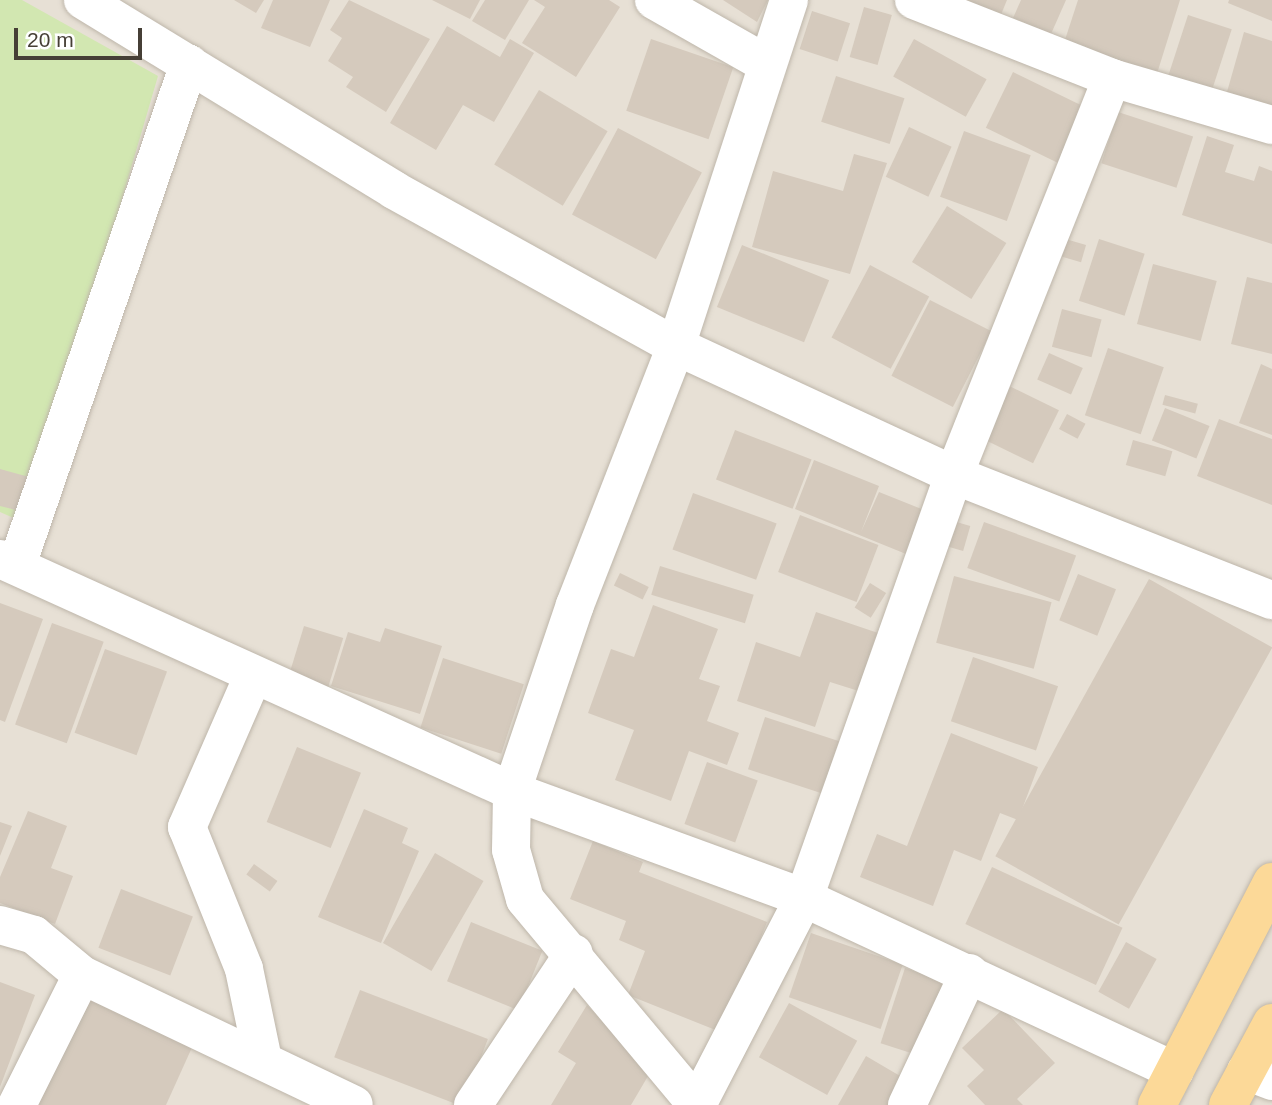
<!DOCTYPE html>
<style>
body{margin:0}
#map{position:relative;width:1272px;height:1105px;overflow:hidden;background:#f3efe7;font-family:Helvetica,sans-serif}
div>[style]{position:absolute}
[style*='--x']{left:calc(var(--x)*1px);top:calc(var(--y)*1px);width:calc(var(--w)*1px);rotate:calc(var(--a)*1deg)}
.residential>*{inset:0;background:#e7e0d5;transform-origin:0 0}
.green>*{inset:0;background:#d2e7b1}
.building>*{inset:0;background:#d5cabd;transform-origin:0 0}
.roads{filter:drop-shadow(0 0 2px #beb6aa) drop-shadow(0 0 2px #beb6aa)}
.minor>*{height:38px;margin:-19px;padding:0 19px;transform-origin:19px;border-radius:19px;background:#fff}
.major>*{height:38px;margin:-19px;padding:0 19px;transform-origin:19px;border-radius:19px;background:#fcd998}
span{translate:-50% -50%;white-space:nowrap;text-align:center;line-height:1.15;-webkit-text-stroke:5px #fff;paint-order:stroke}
.scale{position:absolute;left:14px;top:28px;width:128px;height:32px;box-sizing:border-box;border:4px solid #463f36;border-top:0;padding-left:9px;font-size:21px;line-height:24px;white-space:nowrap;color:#463f36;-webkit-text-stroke:5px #fff;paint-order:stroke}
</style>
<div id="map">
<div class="residential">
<div style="left:0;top:0;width:1272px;height:1105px"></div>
</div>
<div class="green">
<div style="clip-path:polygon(0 0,22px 0,158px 76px,27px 524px,0 512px)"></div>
</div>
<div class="building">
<div style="clip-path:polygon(234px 0,264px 0,256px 13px)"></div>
<div style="clip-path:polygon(273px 0,330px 0,310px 47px,261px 28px)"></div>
<div style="clip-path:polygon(349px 0,430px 39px,386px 112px,346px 87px,353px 77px,328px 61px,342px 38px,330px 30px)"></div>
<div style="clip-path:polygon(432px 0,480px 0,470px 19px)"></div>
<div style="clip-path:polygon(485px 0,529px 0,505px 40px,472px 21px)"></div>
<div style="clip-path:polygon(534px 0,609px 0,620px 7px,576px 77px,522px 43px,545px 7px)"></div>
<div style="clip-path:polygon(723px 0,768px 0,757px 22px)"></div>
<div style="clip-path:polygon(959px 0,1007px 0,1000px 17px)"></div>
<div style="clip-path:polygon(1021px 0,1066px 0,1051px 34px,1013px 18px)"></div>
<div style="clip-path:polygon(1078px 0,1180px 0,1155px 80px,1062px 49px)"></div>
<div style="clip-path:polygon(1229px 0,1272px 0,1272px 21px,1228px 3px)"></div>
<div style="left:864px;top:7px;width:29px;height:52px;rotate:16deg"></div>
<div style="left:812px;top:11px;width:40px;height:40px;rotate:18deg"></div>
<div style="left:1188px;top:15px;width:46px;height:67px;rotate:18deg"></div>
<div style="clip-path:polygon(447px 26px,500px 57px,510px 39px,534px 53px,494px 122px,463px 105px,436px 150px,390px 123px)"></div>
<div style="clip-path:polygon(1244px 32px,1272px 41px,1272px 113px,1225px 99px)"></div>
<div style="left:651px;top:39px;width:87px;height:76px;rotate:19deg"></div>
<div style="left:914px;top:39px;width:83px;height:43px;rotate:29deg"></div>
<div style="left:1013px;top:72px;width:81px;height:62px;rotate:26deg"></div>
<div style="left:836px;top:76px;width:72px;height:48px;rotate:18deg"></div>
<div style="left:539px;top:90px;width:80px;height:87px;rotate:31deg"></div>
<div style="left:1118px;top:112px;width:79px;height:54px;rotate:18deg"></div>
<div style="left:909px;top:127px;width:47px;height:55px;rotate:25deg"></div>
<div style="left:618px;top:128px;width:95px;height:98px;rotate:28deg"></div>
<div style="left:964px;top:131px;width:71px;height:70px;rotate:20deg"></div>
<div style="clip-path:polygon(1207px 136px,1234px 145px,1225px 172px,1254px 181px,1259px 166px,1272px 171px,1272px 244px,1182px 215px)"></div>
<div style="clip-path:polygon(854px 154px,887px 163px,850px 274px,752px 247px,773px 171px,843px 191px)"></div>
<div style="left:947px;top:206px;width:70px;height:66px;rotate:32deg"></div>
<div style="left:1062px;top:238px;width:25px;height:18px;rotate:16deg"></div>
<div style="left:1099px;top:239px;width:48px;height:65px;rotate:18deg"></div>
<div style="left:742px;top:245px;width:94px;height:67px;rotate:22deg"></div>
<div style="left:1153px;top:264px;width:66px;height:62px;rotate:15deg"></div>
<div style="left:870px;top:265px;width:67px;height:82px;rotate:28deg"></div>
<div style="clip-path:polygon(1247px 277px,1272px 283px,1272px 354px,1231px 344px)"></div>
<div style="left:930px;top:300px;width:69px;height:85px;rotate:27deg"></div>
<div style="left:1062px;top:309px;width:41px;height:39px;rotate:15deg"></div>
<div style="left:1108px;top:348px;width:59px;height:71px;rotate:19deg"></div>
<div style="left:1049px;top:353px;width:37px;height:29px;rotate:24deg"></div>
<div style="clip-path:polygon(1261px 364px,1272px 369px,1272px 435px,1239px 423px)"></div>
<div style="left:1005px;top:384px;width:60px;height:59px;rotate:26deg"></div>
<div style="left:1165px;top:395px;width:34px;height:10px;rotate:15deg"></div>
<div style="left:1165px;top:408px;width:48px;height:35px;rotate:22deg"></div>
<div style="left:1067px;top:414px;width:21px;height:17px;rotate:28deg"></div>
<div style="clip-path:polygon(1219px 419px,1272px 439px,1272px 505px,1197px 476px)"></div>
<div style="left:735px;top:430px;width:82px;height:53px;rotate:21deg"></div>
<div style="left:1133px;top:440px;width:41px;height:26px;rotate:16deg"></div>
<div style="clip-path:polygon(814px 460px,879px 486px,861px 532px,879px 492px,929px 512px,911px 556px,795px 509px)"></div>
<div style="clip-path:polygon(0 469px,29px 477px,20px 511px,0 506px)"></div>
<div style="left:693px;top:493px;width:89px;height:60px;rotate:20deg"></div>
<div style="left:800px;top:515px;width:84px;height:61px;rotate:21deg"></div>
<div style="left:953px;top:521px;width:18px;height:26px;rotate:16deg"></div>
<div style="left:984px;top:522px;width:98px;height:49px;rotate:20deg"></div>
<div style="left:660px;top:566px;width:98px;height:30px;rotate:17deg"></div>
<div style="left:620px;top:573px;width:32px;height:14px;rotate:26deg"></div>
<div style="left:1078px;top:574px;width:41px;height:50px;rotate:22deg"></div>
<div style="left:954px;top:576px;width:101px;height:69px;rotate:15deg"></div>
<div style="left:1149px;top:579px;width:141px;height:317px;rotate:29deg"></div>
<div style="left:870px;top:583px;width:19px;height:29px;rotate:32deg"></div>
<div style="clip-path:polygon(0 603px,43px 619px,5px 722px,0 720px)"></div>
<div style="clip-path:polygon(653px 605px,718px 629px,699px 679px,720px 686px,707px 721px,739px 733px,727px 765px,689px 751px,671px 801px,615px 780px,634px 730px,588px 713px,611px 649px,634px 657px)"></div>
<div style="clip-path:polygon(816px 612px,884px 635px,865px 693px,830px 682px,815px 727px,737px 701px,756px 642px,800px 657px)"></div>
<div style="left:52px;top:623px;width:55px;height:108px;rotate:20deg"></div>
<div style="left:304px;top:626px;width:41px;height:52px;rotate:17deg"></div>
<div style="clip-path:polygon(385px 628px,442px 646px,420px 714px,331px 686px,348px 632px,380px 642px)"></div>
<div style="left:105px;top:649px;width:66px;height:89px;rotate:20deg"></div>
<div style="left:973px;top:657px;width:90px;height:68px;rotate:19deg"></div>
<div style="left:443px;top:658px;width:85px;height:73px;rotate:18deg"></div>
<div style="left:765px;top:717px;width:83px;height:55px;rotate:18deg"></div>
<div style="clip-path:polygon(951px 733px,1038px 767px,1018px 820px,1000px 813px,981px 861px,954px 850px,933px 906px,860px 877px,877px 834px,907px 846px)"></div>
<div style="left:297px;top:747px;width:69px;height:81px;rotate:22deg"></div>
<div style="left:707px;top:762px;width:54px;height:66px;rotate:20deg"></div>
<div style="clip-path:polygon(364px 809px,408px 828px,402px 843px,419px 851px,381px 943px,318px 917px)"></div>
<div style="clip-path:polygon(28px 811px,67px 826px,51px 868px,73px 876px,55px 924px,0 903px,0 877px)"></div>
<div style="clip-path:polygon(0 822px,12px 826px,0 856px)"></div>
<div style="clip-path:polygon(593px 841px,643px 862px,639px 872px,767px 922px,723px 1033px,628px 995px,645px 951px,619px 940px,626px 921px,570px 899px)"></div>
<div style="left:435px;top:853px;width:56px;height:104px;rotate:30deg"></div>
<div style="left:254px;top:864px;width:29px;height:13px;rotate:36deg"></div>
<div style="left:992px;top:867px;width:144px;height:63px;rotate:25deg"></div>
<div style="left:121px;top:889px;width:77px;height:63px;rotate:21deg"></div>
<div style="left:471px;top:922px;width:77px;height:64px;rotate:22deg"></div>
<div style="left:811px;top:933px;width:97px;height:68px;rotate:19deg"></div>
<div style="left:1126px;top:942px;width:35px;height:57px;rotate:29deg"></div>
<div style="left:905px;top:968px;width:41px;height:79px;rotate:18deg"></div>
<div style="clip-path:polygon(0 982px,35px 995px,0 1087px)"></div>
<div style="left:360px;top:990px;width:137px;height:72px;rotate:21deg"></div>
<div style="clip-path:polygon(84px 994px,194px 1043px,166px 1105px,34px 1105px)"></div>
<div style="left:789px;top:1003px;width:78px;height:62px;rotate:29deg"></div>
<div style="clip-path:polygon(587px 1005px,651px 1071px,631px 1105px,551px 1105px,576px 1063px,558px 1052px)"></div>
<div style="clip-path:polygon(1003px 1009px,1055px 1063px,1017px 1099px,1023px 1105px,985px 1105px,967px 1086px,984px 1070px,962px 1048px)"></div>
<div style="clip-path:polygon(866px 1056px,912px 1083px,899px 1105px,838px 1105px)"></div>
</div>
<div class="roads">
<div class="minor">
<div style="--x:83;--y:0;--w:364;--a:31.4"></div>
<div style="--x:394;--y:190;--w:322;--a:29"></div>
<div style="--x:676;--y:346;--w:306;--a:24.9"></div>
<div style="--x:954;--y:475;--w:342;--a:21.5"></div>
<div style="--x:654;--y:0;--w:128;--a:29.6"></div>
<div style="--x:914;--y:0;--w:213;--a:21.5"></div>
<div style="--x:1112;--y:78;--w:167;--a:16.4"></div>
<div style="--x:0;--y:559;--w:562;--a:24.38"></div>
<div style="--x:512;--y:791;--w:311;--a:20.1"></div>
<div style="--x:804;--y:898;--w:409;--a:25"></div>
<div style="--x:17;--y:565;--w:530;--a:-71.05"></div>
<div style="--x:253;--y:676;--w:165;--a:113.6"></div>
<div style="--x:187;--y:827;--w:153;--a:68.1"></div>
<div style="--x:244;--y:969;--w:93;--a:78.2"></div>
<div style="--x:0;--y:925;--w:35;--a:16"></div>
<div style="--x:34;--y:935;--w:62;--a:39.8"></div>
<div style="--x:82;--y:975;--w:301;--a:25.5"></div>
<div style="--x:1246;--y:1071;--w:28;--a:21"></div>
<div style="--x:17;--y:1105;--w:145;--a:-63.4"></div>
<div style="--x:473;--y:1105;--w:182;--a:-56.4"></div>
<div style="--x:697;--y:1105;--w:268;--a:-129.9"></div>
<div style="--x:525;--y:899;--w:51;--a:-105.9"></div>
<div style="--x:511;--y:850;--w:59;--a:-89"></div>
<div style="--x:512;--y:791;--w:196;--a:-71.3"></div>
<div style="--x:575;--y:605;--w:278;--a:-68.7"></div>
<div style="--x:676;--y:346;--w:364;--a:-71.9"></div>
<div style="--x:697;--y:1105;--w:233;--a:-62.7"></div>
<div style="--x:804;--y:898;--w:449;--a:-70.5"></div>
<div style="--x:954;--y:475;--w:427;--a:-68.3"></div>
<div style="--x:907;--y:1105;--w:146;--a:-64.8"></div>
</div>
<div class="major">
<div style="--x:1157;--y:1105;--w:251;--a:-62.7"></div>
<div style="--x:1228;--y:1105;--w:93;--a:-61.8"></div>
</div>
</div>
<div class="scale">20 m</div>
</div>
